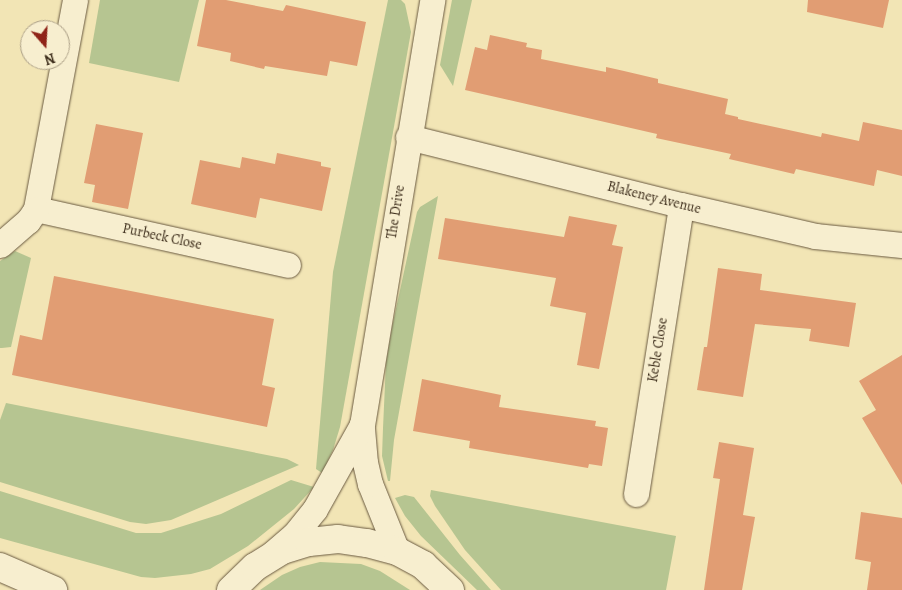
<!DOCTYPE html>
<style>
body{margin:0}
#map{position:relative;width:902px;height:590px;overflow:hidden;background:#f2e5b5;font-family:Alegreya,serif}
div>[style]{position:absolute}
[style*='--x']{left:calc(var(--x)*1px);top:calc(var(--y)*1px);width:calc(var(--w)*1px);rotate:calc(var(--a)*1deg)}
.green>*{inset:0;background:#b6c591}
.building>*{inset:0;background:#e19d73}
.roads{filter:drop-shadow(0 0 1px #6a5a41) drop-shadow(0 0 1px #6a5a41)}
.street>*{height:25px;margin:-12.5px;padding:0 12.5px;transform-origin:12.5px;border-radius:12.5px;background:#f7eecf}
.secondary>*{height:28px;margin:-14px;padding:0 14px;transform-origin:14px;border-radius:14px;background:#f7eecf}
span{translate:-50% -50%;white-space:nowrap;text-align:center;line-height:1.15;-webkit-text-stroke:4px #f7eecf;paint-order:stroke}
.street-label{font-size:14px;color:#3c2c1a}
.north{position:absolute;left:20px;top:20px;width:50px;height:50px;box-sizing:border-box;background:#f7eecf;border:1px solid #aca087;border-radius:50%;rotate:161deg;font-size:14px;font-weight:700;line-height:20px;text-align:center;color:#3c2c1a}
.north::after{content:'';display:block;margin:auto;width:18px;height:22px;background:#8f2418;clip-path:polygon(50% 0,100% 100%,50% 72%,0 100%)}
</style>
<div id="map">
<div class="green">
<div style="clip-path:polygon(100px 0,199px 0,179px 82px,89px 63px)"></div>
<div style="clip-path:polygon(388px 0,401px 0,405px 4px,411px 32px,340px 427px,333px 450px,322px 473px,316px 469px,333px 272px)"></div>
<div style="clip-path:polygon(452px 0,472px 0,453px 86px,440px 65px)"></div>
<div style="clip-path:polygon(438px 196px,394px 440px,390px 481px,388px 481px,382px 456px,383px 428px,386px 362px,392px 327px,417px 212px,420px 207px)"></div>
<div style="clip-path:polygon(15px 251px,31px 258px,11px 347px,2px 348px,0 348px,0 261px)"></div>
<div style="clip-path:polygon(6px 403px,287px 459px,299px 465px,171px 520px,146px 524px,130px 522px,0 482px,0 420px)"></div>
<div style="clip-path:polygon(291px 480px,314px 487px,294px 509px,248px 546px,210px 569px,191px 574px,155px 578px,141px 577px,0 538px,0 491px,136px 533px,161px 533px,221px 514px)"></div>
<div style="clip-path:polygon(431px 490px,676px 536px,666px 590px,501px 590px,465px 550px,435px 506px,430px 496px)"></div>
<div style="clip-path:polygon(405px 495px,414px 497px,460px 555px,491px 590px,477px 590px,421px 536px,405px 516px,395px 498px)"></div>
<div style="clip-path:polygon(320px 562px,361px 564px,380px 571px,410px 590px,260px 590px,282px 575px,300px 567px)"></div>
</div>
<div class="building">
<div style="clip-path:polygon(206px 0,226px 0,283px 11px,286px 5px,366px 22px,357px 66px,330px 61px,327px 76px,265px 66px,264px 69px,230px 61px,231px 53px,197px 46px)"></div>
<div style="clip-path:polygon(808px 0,889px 0,883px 28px,807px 12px)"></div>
<div style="clip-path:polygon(490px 35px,527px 43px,526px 47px,542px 50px,541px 59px,606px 72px,606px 67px,624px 71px,658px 79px,658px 83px,728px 99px,725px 114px,738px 117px,738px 119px,821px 137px,822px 133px,859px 141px,863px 122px,902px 130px,902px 176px,877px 170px,874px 186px,796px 169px,794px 174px,729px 159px,731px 154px,656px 138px,657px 134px,465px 90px,475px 47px,487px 50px)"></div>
<div style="clip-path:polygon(96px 124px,143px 133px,128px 209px,92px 202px,95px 185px,84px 183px)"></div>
<div style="clip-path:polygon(277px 153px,321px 162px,321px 166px,331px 168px,322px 211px,260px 198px,256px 218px,191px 204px,200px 160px,240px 168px,242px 157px,275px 164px)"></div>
<div style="clip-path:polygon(569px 216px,617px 225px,612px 245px,623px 247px,599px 369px,577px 365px,586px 313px,550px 306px,556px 278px,438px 259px,445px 218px,564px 237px)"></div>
<div style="clip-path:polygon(718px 268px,762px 274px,760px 290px,856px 303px,849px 347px,809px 341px,811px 329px,755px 324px,743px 397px,697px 390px,704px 347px,707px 347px)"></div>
<div style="clip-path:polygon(54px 276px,274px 319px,262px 385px,275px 388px,267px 427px,12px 375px,20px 335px,42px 340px)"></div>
<div style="clip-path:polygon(902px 355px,902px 485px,862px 418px,876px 410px,859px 381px)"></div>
<div style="clip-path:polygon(422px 379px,501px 395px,499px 407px,596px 421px,595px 426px,608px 428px,602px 466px,589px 464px,588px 468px,469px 448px,470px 441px,413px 431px)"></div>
<div style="clip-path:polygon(719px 442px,754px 448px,743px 515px,755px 517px,742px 590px,704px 590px,720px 479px,713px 478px)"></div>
<div style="clip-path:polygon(861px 512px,902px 518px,902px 590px,867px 590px,871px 562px,855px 559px)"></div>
</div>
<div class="roads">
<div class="street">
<div style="--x:75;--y:0;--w:213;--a:100.6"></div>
<div style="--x:36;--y:209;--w:258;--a:12.5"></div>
<div style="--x:408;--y:137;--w:281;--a:14"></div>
<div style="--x:681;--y:205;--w:138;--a:13"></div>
<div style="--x:815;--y:236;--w:87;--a:5.9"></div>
<div style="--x:0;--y:245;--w:37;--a:-41"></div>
<div style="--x:28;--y:221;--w:14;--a:-56"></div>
<div style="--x:636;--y:494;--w:292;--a:-81.1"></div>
<div style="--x:397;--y:551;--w:72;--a:-111.9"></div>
<div style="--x:370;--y:484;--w:22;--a:-103"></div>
<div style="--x:365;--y:463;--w:38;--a:-95"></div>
<div style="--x:362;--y:425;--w:431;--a:-80.6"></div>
<div style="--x:273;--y:553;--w:28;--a:-41"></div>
<div style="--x:294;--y:535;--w:33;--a:-51"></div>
<div style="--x:315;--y:509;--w:96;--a:-60.8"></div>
</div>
<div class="secondary">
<div style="--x:0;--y:567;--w:58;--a:23.5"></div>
<div style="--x:231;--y:590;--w:33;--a:-44"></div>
<div style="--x:255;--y:567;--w:32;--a:-32"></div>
<div style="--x:282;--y:550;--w:28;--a:-17"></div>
<div style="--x:309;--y:542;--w:29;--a:-6"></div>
<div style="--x:338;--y:539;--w:29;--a:8"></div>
<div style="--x:367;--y:543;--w:31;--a:15"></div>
<div style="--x:397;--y:551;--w:30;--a:28"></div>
<div style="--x:423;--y:565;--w:37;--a:43"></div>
</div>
</div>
<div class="street-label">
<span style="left:654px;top:198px;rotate:14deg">Blakeney Avenue</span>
<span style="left:396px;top:212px;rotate:-81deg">The Drive</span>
<span style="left:162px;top:237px;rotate:12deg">Purbeck Close</span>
<span style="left:658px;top:350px;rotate:-81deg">Keble Close</span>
</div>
<div class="north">N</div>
</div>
